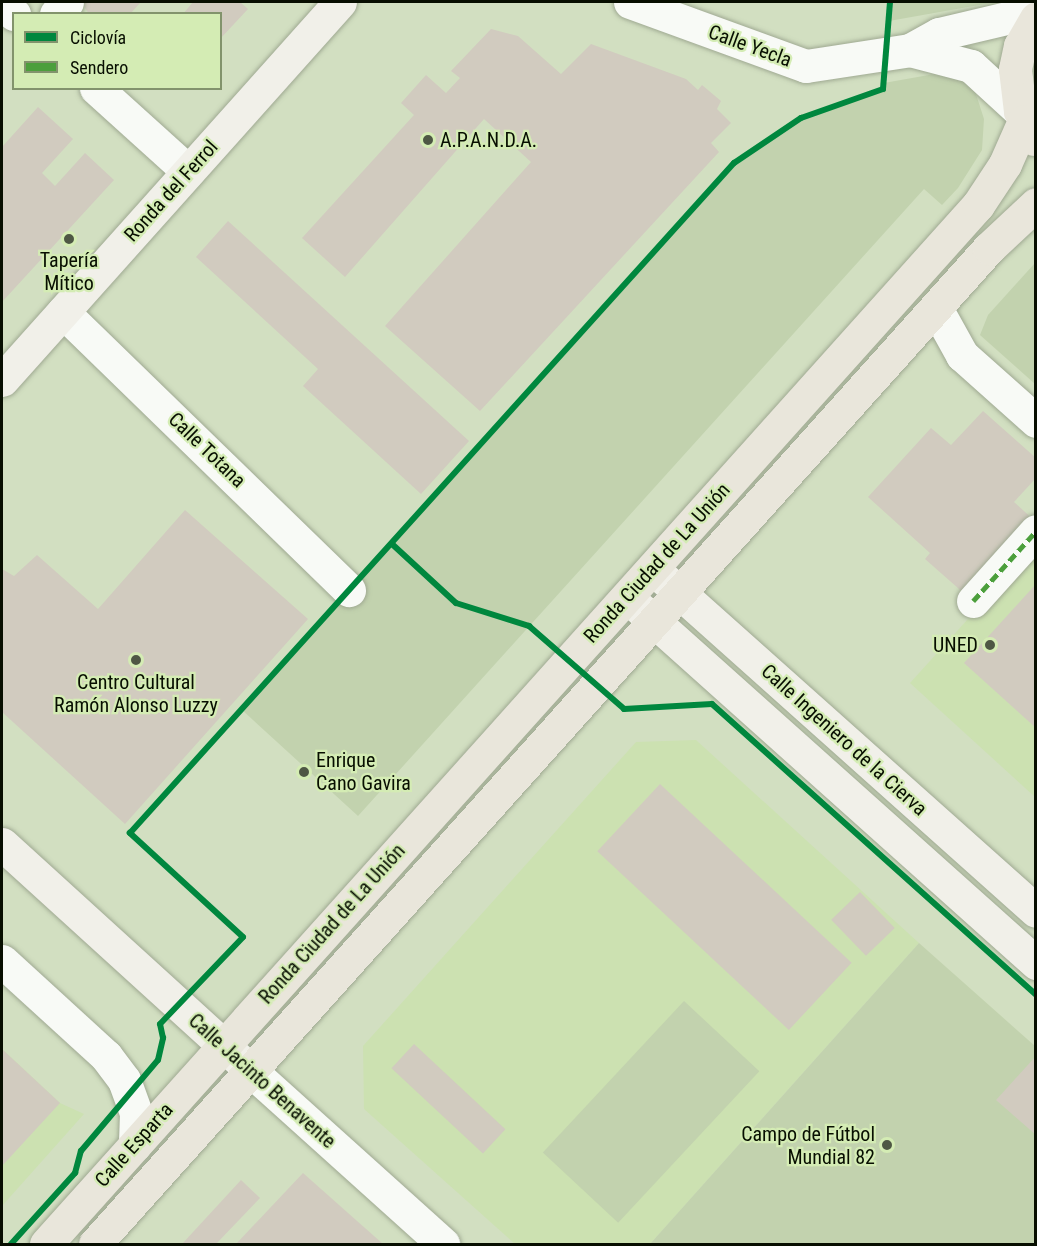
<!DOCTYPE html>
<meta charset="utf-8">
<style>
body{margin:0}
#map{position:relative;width:1037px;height:1246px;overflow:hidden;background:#d2dfc1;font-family:"Roboto Condensed",sans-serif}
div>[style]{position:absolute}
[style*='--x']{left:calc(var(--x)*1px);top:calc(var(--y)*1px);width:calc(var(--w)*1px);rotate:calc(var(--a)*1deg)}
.built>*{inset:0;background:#cce1b1}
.green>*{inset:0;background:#c2d2ae;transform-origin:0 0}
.building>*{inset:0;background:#d1cbbf;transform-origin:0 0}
.roads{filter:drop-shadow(0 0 2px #9fa992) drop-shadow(0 0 2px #9fa992)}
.street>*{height:33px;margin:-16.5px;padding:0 16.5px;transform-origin:16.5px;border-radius:16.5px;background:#f8faf6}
.secondary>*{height:33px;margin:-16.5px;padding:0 16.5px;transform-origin:16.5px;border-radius:16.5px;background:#f1f0e9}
.primary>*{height:33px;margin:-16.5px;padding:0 16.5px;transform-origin:16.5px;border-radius:16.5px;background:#e9e6db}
.quiet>*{height:4.5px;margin-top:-2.25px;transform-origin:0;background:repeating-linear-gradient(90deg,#4c9f3c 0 9px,transparent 0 13.5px)}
.cycleway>*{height:6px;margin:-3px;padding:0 3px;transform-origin:3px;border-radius:3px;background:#00873e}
.dots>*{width:16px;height:16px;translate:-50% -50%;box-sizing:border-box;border:3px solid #d4ecb4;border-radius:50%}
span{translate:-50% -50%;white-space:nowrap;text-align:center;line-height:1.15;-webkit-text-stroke:4.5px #d4ecb4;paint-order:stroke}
.street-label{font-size:20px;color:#070e00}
.poi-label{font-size:20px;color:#070e00}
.left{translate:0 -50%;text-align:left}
.right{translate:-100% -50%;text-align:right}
.frame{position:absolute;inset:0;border:3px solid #070e00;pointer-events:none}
.legend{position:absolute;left:12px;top:12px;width:210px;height:78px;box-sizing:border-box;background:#d4ecb4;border:2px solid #82936c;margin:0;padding:8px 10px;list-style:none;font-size:18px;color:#070e00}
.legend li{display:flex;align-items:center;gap:12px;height:30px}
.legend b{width:30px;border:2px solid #82936c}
</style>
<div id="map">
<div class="built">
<div style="clip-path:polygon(1035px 545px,1035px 797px,910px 683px)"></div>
<div style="clip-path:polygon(696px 740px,919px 943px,650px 1244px,515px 1244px,364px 1109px,363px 1046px,636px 742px)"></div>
<div style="clip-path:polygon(2px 1049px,60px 1103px,84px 1114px,2px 1206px)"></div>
</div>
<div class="green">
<div style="clip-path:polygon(890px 2px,996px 2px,889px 21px)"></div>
<div style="clip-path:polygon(940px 73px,960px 78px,975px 91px,984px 119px,982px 150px,958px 188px,942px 205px,924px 189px,358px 816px,241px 709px,734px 163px,801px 118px,883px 89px,884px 83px)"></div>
<div style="clip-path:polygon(1035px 263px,1035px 384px,980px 335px,988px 315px)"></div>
<div style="clip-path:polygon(919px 943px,1035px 1046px,1035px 1244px,650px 1244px)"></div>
<div style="left:684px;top:1001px;width:103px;height:207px;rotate:43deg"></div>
</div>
<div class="building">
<div style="clip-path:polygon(81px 2px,141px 2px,130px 14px,89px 14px)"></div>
<div style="clip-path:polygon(193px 2px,240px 2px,248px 9px,220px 39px,220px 14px,183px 14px)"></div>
<div style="clip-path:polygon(491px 29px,518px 36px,561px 74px,591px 44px,686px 79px,698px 90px,702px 85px,721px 101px,717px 109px,731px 123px,711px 143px,719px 152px,480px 411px,385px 326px,531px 162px,484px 119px,345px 277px,302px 238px,414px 115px,401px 103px,426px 75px,446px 93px,460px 78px,451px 71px)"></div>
<div style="clip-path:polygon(38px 107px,73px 139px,42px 173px,55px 186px,85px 153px,114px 180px,2px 302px,2px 147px)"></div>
<div style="clip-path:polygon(228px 221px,469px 441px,421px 494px,303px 386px,318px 369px,196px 257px)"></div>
<div style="clip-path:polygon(983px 411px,1036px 458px,1036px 478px,1014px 502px,1035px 521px,967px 596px,925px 559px,930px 553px,868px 497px,931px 428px,951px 445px)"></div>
<div style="clip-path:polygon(185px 510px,308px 619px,125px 824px,2px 712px,2px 569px,14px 576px,37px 555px,98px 609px)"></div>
<div style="clip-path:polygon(1036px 584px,1036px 728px,964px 663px)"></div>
<div style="left:660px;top:784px;width:262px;height:92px;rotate:43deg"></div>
<div style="left:860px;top:892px;width:50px;height:40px;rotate:46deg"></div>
<div style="left:414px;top:1044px;width:125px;height:33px;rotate:43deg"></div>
<div style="clip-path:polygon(2px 1049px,60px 1103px,2px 1166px)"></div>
<div style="clip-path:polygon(1036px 1056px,1036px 1135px,996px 1100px)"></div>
<div style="clip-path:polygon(303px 1173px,383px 1244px,236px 1244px)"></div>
<div style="clip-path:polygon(241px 1180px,260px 1198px,216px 1244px,182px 1244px)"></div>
</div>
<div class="roads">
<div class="street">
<div style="--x:630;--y:2;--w:187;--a:20"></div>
<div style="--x:806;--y:66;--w:105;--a:-8.7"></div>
<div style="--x:910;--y:50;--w:33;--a:-29"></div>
<div style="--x:939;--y:34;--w:100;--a:-13.3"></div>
<div style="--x:2;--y:4;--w:16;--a:40"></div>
<div style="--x:56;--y:14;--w:16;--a:-47"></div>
<div style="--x:910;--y:50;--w:63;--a:14.7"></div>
<div style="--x:971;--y:66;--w:67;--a:42.6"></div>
<div style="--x:96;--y:88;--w:124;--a:42.1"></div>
<div style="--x:936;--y:308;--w:54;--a:61"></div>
<div style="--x:962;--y:355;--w:99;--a:41.7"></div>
<div style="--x:63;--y:312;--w:399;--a:44.2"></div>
<div style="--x:973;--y:601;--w:94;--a:-48"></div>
<div style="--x:2;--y:961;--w:141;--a:42.4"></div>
<div style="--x:106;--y:1056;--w:30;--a:53"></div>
<div style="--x:124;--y:1080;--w:35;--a:70"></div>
<div style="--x:136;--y:1113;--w:32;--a:92"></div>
<div style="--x:250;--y:1070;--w:260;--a:42"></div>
</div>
<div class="secondary">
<div style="--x:2;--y:380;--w:507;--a:-48.2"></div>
<div style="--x:653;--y:569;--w:513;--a:41.76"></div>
<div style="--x:627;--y:597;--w:549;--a:41.82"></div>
<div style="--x:2;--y:844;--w:336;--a:42.3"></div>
</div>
<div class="primary">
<div style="--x:1034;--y:139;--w:31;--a:-117"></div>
<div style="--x:1020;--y:111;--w:42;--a:-96.8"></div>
<div style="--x:1015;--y:69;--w:24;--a:-78"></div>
<div style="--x:1020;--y:46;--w:32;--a:-60"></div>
<div style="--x:46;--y:1244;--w:1396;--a:-48.11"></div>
<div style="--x:978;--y:205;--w:49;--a:-56.6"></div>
<div style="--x:1005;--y:164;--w:47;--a:-66.2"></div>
<div style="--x:95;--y:1244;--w:1338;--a:-48.09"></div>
<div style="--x:989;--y:248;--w:64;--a:-43.1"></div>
</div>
</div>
<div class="quiet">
<div style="--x:973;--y:601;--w:94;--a:-48"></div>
</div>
<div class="cycleway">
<div style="--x:392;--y:544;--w:87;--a:42.7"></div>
<div style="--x:456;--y:603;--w:77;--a:17.5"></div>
<div style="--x:529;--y:626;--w:126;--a:41.1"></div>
<div style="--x:624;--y:709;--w:88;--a:-3.3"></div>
<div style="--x:712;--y:704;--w:435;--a:41.9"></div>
<div style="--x:11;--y:1244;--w:96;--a:-48"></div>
<div style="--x:75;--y:1173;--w:23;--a:-75"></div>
<div style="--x:81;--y:1151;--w:119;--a:-49.8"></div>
<div style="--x:158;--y:1060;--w:23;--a:-77"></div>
<div style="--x:163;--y:1038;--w:14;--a:-102"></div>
<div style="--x:160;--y:1024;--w:120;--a:-46.3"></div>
<div style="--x:243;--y:937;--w:154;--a:-137.4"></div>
<div style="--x:130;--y:833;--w:902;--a:-47.97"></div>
<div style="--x:734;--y:163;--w:81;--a:-33.9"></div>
<div style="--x:801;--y:118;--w:87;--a:-19.5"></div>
<div style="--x:883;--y:89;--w:87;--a:-85.4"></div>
</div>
<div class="dots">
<div style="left:428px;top:140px;background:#4e5744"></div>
<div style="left:69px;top:239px;background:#4e5744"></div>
<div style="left:990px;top:645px;background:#4e5744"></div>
<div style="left:136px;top:660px;background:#4e5744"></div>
<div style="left:304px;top:772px;background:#4e5744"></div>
<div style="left:887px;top:1145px;background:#4e5744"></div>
</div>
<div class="street-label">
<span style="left:750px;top:46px;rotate:20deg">Calle Yecla</span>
<span style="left:171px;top:191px;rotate:-48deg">Ronda del Ferrol</span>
<span style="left:207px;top:450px;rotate:44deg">Calle Totana</span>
<span style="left:657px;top:563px;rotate:-48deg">Ronda Ciudad de La Unión</span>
<span style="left:844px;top:740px;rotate:42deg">Calle Ingeniero de la Cierva</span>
<span style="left:332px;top:924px;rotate:-48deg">Ronda Ciudad de La Unión</span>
<span style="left:262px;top:1081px;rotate:42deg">Calle Jacinto Benavente</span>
<span style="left:134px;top:1145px;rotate:-48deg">Calle Esparta</span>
</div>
<div class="poi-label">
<span class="left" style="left:440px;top:140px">A.P.A.N.D.A.</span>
<span style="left:69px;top:272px">Tapería<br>Mítico</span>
<span class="right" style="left:978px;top:645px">UNED</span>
<span style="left:136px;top:694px">Centro Cultural<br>Ramón Alonso Luzzy</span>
<span class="left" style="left:316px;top:772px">Enrique<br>Cano Gavira</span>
<span class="right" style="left:875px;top:1146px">Campo de Fútbol<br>Mundial 82</span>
</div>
<div class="frame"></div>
<ul class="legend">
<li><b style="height:8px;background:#00873e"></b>Ciclovía</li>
<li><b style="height:8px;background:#4c9f3c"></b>Sendero</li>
</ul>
</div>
